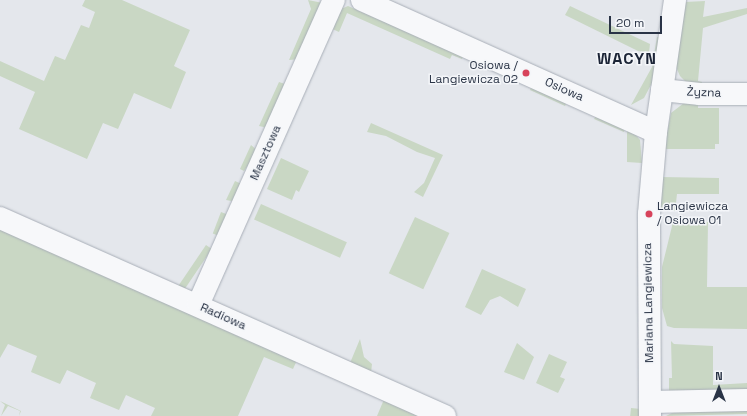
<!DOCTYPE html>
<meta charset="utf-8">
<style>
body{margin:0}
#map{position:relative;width:747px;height:416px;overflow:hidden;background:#e4e7ec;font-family:"Space Grotesk",sans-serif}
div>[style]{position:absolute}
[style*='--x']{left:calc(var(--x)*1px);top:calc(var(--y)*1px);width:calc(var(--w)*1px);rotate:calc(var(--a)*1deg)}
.green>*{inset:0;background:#c9d7c4;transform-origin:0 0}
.roads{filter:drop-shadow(0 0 1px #a8aeb7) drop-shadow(0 0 1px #a8aeb7)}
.minor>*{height:22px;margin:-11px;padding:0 11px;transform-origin:11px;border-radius:11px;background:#f7f8fa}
.dots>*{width:11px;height:11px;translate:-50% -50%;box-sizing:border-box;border:2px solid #f4f6f9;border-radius:50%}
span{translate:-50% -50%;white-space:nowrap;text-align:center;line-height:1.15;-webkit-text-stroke:3px #f4f6f9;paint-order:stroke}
.poi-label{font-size:12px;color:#2a3446}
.right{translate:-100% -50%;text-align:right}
.left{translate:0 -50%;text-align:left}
.street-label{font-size:12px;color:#2a3446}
.district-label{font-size:16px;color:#1c2537;font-weight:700;letter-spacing:1px}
.north{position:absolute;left:699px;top:368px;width:40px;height:40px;-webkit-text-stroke:3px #f4f6f9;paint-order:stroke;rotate:0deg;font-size:11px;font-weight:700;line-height:16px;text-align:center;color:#2a3446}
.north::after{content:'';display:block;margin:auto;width:14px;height:18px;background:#2a3446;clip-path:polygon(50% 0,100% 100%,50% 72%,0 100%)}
.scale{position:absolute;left:609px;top:16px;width:53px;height:18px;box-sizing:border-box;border:2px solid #2a3446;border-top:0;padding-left:5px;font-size:12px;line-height:14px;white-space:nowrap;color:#2a3446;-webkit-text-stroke:3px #f4f6f9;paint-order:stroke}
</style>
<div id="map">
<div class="green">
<div style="clip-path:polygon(85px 0,122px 0,190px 30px,174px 66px,186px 72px,171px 109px,134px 93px,118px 129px,103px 123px,87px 159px,19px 129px,35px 92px,0 76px,0 61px,44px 81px,55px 56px,65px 60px,81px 25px,89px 28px,95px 12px,82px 6px)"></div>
<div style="clip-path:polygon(308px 0,323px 3px,300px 59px,289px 60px,311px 9px)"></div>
<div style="clip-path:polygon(705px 1px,703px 17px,747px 8px,747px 14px,703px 28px,698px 81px,702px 82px,702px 86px,686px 82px,680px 76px,676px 67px,685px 2px)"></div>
<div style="clip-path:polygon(348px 6px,463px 56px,462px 59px,452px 55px,450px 59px,347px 13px,339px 32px,328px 27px,341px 9px)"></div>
<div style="clip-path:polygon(570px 6px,650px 44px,649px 53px,638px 51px,565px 15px)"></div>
<div style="clip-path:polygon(657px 37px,661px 37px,653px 81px,644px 98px,631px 105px,652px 67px)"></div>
<div style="clip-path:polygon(279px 82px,285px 84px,268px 128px,259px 126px)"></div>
<div style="clip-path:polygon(532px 85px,568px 100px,565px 106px,530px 90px)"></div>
<div style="clip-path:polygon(684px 103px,698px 103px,698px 108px,719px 108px,719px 144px,715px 144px,715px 149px,664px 149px,671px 113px)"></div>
<div style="clip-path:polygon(597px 114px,625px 127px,624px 132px,594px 119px)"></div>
<div style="clip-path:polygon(371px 123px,443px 155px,423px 197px,414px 192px,424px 183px,435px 158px,417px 152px,386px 136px,367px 132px)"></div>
<div style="clip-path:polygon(627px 131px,634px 133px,640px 140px,642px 163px,627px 162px)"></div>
<div style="clip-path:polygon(251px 145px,258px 151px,244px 171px,240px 169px)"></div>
<div style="clip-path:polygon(281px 158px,309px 171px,299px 192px,296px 190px,292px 200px,267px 189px)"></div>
<div style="clip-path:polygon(661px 177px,719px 178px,719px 194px,677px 194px,675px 211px,660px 211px)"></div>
<div style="clip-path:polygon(235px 181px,244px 185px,237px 202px,226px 200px)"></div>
<div style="left:261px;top:204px;width:94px;height:17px;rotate:24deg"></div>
<div style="left:221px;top:212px;width:9px;height:23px;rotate:21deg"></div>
<div style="left:415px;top:217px;width:38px;height:62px;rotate:25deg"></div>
<div style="clip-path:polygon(673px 222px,708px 222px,707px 287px,747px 287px,747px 329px,674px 328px,667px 326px,662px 308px,662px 267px)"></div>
<div style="clip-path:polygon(0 225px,298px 358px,293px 369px,264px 357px,238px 416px,151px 416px,155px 408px,126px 395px,119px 410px,90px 398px,96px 383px,67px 370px,60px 384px,31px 372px,37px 356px,8px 344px,0 358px)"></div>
<div style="left:206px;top:245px;width:7px;height:49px;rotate:34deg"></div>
<div style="clip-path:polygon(482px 269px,526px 289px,518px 307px,500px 296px,490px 300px,481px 315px,465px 307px)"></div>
<div style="clip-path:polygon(360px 339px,364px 357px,372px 364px,371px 373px,350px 363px)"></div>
<div style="clip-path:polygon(671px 341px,674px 344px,713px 346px,713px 385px,747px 383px,747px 392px,669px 391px,669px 378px,672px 378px)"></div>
<div style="clip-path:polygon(517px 343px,534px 357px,524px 380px,504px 372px)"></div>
<div style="clip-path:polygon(549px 354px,567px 362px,560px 377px,565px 379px,558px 393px,536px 383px)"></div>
<div style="clip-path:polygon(385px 397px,429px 416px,377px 416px)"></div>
<div style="clip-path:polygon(0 401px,21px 411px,19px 416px,20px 411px,8px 406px,1px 416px,5px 405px)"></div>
<div style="left:631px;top:408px;width:10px;height:8px;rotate:6deg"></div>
<div style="clip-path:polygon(747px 409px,747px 414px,666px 416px,674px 412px)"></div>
</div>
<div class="roads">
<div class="minor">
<div style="--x:362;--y:0;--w:322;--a:24.2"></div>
<div style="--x:662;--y:90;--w:38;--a:6"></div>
<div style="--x:700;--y:94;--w:47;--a:0"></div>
<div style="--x:0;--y:218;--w:487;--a:24"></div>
<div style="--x:198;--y:305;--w:334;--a:-66"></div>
<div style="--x:650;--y:402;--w:97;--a:-1.2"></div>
<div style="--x:650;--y:416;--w:202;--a:-90.3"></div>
<div style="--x:649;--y:214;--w:82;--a:-85.1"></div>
<div style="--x:656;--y:132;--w:133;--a:-81.8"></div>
</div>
</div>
<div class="dots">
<div style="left:526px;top:73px;background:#d7435b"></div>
<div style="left:649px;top:214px;background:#d7435b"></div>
</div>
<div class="poi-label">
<span class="right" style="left:518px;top:73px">Osiowa /<br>Langiewicza 02</span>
<span class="left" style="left:657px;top:214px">Langiewicza<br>/ Osiowa 01</span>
</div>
<div class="street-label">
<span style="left:564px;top:90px;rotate:24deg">Osiowa</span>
<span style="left:704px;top:93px;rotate:2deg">Żyzna</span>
<span style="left:266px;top:153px;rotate:-66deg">Masztowa</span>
<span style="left:649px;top:303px;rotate:-91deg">Mariana Langiewicza</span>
<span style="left:223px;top:317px;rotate:24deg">Radiowa</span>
</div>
<div class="district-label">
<span style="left:627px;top:59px">WACYN</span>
</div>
<div class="north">N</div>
<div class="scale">20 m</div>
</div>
